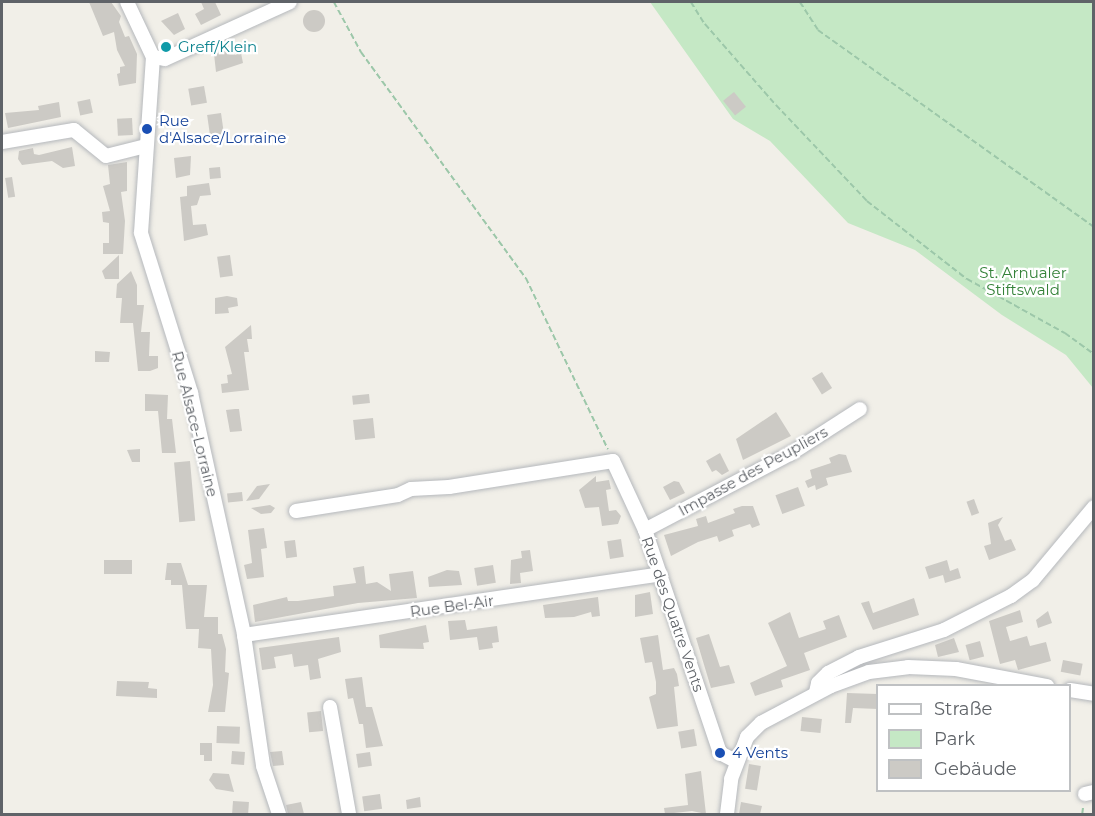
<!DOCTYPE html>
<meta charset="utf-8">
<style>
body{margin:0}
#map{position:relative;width:1095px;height:816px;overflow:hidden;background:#f1efe8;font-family:Montserrat,sans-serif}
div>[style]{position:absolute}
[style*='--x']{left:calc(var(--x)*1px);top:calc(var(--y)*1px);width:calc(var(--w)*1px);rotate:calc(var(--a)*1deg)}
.green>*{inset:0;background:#c5e8c5}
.building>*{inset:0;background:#cccac5;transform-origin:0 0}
.round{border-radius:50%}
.path>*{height:1.5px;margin-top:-0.75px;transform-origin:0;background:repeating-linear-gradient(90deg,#9cc7a9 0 6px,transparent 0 9px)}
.roads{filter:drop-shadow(0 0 2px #b5b8bc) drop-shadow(0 0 2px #b5b8bc)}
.minor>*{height:14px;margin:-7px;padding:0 7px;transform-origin:7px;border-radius:7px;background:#fff}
.dots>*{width:16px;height:16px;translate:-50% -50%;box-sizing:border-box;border:3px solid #fff;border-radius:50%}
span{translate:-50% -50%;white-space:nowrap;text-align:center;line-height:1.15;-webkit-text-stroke:4.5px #fff;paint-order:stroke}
.culture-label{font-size:15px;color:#0d838f}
.left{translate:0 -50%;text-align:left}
.transit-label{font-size:15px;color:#164399}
.park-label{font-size:15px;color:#348238}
.street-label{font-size:15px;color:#5f6368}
.frame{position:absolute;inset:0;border:3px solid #5f6368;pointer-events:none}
.legend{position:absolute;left:876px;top:684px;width:195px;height:108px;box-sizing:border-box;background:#fff;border:2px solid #bfc1c3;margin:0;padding:8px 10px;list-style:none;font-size:18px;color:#5f6368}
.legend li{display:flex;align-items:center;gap:12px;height:30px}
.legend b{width:30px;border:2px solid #bfc1c3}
</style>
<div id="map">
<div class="green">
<div style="clip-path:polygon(650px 2px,1093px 2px,1093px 388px,1066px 355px,1002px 315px,915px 250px,848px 223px,770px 141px,733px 119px)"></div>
</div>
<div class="building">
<div style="clip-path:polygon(89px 2px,111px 2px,121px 16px,119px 22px,125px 37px,129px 36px,137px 54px,136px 83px,119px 86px,117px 74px,120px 73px,120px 67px,125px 66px,117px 50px,114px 32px,103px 36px)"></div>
<div style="clip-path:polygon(201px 2px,215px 2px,221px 15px,201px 25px,195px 14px,204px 9px)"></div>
<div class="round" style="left:303px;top:10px;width:22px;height:22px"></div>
<div style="clip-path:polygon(178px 13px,185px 29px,174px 35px,161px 21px)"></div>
<div style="clip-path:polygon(233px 48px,235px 55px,241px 53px,243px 63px,216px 72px,214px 54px)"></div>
<div style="left:204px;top:86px;width:17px;height:16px;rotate:80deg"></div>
<div style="left:734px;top:92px;width:19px;height:14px;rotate:51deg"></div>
<div style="left:90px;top:99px;width:14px;height:13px;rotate:78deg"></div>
<div style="clip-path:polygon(59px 102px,61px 117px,8px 128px,5px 113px,39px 110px,38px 106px)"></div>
<div style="left:221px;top:113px;width:21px;height:14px;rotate:82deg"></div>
<div style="left:132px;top:118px;width:17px;height:15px;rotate:87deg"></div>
<div style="clip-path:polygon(72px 147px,75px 166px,63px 168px,52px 161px,22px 165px,18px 159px,19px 151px,33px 148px,34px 154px,39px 155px)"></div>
<div style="clip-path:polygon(191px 156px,190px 175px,176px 178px,174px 158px)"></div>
<div style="clip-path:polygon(127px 162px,127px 191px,121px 192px,125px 221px,123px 254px,103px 254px,103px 243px,109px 243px,109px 223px,103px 222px,102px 212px,110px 211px,103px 186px,110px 184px,108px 165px)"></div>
<div style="left:220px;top:167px;width:11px;height:11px;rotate:85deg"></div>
<div style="left:12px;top:177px;width:20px;height:7px;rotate:81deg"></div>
<div style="clip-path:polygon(209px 183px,211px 195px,200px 196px,197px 205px,191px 206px,193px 225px,206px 224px,208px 235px,184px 241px,180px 197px,187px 196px,187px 186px)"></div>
<div style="clip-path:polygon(119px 255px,119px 279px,105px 279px,102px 271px)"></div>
<div style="left:230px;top:255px;width:21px;height:13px;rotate:82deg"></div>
<div style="clip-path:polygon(131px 271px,137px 285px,137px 305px,144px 305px,141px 332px,150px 332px,149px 356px,158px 356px,158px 368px,150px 371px,138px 371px,133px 323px,120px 323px,122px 298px,116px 298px,117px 284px)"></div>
<div style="clip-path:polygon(227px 296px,237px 298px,238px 306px,228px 308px,229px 313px,215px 314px,215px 298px)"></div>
<div style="clip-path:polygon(251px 325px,252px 339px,247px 339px,249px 352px,244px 352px,249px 390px,222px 393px,221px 384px,228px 383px,227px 375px,232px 374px,225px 347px)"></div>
<div style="clip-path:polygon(95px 351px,110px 352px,109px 362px,95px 362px)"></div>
<div style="left:822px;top:372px;width:19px;height:12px;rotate:58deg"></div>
<div style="clip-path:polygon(145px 394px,168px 395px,167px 419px,172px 419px,176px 453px,162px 453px,158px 411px,145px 411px)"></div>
<div style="left:369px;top:394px;width:9px;height:17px;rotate:84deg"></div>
<div style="clip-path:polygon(235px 409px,239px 409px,242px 431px,230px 432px,226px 410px)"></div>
<div style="clip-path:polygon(776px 412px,791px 436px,743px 460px,736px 439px)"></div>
<div style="left:373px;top:418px;width:20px;height:20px;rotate:84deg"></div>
<div style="clip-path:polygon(140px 449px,140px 462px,132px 462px,127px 450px)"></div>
<div style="clip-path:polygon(720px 453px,729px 471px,722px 475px,716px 470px,712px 472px,706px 461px)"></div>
<div style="clip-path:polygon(839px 454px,846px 455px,852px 472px,826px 478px,828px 485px,816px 490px,815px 485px,808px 488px,805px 481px,812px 478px,810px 470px,831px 463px,829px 458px)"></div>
<div style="left:190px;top:461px;width:60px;height:16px;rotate:85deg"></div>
<div style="clip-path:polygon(596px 476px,596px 482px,609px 480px,611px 489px,606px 490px,609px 511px,616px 510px,621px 516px,618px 524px,602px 526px,599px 507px,585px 508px,579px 490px)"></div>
<div style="clip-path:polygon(674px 481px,679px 482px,685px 493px,670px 500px,663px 487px)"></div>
<div style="clip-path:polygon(270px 484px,259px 499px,246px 501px,257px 486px)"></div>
<div style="left:798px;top:487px;width:20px;height:24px;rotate:70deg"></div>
<div style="left:242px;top:492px;width:9px;height:15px;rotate:84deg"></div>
<div style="left:974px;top:499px;width:15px;height:8px;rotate:70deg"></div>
<div style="clip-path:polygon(270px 505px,275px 508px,271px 513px,261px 514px,251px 508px)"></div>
<div style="clip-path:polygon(742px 506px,753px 506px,760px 525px,752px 528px,750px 524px,732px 530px,734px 536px,719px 542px,717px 536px,698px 542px,671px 556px,664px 535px,698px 526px,696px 519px,706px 516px,708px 523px,735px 513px,733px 509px)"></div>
<div style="clip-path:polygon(1003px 517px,998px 525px,1005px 541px,1011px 539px,1016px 550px,989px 560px,984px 546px,991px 544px,988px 523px)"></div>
<div style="clip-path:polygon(264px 528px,267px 548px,261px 549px,264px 577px,247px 579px,244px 565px,252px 563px,248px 530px)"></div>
<div style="left:621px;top:539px;width:18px;height:14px;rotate:81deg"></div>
<div style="left:295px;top:540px;width:17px;height:11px;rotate:83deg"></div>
<div style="clip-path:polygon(530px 550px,533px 571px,520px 573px,521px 583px,510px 584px,511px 560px,522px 558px,521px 551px)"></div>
<div style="left:104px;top:560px;width:28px;height:14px"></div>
<div style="clip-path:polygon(947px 560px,950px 571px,958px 568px,961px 578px,945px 583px,943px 575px,929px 579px,925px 567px)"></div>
<div style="clip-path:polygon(167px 563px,181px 563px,188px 585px,207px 585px,204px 617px,218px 617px,218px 634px,222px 634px,226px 649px,225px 672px,229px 673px,225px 712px,208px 712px,213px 685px,211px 649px,198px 648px,199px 629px,186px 629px,182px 585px,171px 585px,171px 580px,165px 580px)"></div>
<div style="left:493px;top:565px;width:18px;height:19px;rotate:81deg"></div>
<div style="clip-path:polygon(364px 566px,366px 584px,377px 582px,391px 591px,389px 574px,413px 571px,417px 598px,358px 603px,255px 622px,253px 605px,287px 597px,288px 601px,298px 601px,334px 596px,333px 586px,356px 583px,353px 568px)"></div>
<div style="clip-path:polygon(447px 570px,459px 571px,462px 585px,429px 587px,428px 577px)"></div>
<div style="clip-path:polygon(650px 592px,653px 614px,635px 617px,635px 595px)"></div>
<div style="clip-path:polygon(598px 597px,600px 616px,592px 617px,591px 612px,574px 617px,545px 618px,543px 605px)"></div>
<div style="clip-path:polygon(914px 598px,919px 615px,873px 630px,861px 603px,869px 601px,873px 613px)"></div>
<div style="clip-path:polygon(1020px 610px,1023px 622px,1006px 627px,1010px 641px,1027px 636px,1030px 646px,1046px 642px,1051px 661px,1018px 670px,1015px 660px,1000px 664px,989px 621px)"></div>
<div style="clip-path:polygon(1048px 611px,1052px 623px,1038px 628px,1036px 620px)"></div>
<div style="clip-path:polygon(790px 612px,799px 638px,826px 629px,823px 621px,839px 615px,847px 637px,804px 653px,810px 670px,781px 680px,783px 687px,755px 696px,750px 683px,787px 666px,768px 623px)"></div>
<div style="clip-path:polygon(465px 620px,467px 630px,497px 626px,499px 642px,492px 643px,493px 648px,479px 650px,477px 637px,450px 640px,448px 621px)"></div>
<div style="clip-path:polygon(426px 625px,429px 642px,423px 643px,424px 649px,380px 648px,379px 635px)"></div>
<div style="clip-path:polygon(709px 634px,720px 667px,729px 665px,735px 683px,711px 688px,696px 638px)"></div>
<div style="clip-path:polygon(658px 635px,663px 670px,674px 668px,677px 674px,679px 686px,674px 687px,678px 726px,657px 729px,649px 697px,656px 694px,656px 682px,652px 662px,645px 663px,640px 638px)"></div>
<div style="clip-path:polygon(339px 637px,341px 652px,318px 659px,321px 678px,310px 680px,308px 665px,294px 667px,292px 654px,274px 657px,276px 668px,262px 670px,259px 648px)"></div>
<div style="clip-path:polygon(954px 638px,959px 652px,938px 657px,935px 645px)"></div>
<div style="left:980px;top:641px;width:16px;height:15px;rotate:75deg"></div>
<div style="left:1063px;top:660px;width:20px;height:12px;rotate:11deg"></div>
<div style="clip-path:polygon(362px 677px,366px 707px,372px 707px,383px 746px,366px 748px,363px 724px,359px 724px,353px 698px,348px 699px,345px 679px)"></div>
<div style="clip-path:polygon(117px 681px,149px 682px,148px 688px,157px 689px,157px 698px,116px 696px)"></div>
<div style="clip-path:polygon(847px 693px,878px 694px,878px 709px,853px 708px,851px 723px,845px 723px)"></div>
<div style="left:321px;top:711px;width:20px;height:14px;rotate:84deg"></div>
<div style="left:802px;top:717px;width:20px;height:14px;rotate:6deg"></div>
<div style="left:217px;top:726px;width:23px;height:17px;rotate:2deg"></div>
<div style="left:694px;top:729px;width:17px;height:16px;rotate:80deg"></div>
<div style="clip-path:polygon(200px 743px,212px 743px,212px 761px,204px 761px,204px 755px,200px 755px)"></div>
<div style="left:232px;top:751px;width:13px;height:13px;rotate:4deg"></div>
<div style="clip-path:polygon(282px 751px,284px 765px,273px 766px,270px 752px)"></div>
<div style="left:370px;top:752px;width:14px;height:14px;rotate:82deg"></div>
<div style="left:749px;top:764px;width:12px;height:25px;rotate:9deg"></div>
<div style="clip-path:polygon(701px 771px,706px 814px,692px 811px,665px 814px,664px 808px,688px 805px,685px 774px)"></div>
<div style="clip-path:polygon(213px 773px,229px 774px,234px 792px,216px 789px,209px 780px)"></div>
<div style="left:380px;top:794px;width:15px;height:18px;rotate:82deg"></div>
<div style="clip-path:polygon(420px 797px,421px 807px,407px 809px,406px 800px)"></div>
<div style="left:233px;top:801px;width:16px;height:13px;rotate:4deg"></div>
<div style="clip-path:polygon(301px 802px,304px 814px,288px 814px,286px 805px)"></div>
<div style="clip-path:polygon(741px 802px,762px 806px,760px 814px,739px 814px)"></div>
</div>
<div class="path">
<div style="--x:334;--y:2;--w:57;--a:61.6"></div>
<div style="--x:361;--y:52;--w:280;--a:53.9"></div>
<div style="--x:526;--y:278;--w:190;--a:64.4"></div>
<div style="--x:691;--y:2;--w:26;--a:58"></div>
<div style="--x:705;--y:24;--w:108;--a:48.8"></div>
<div style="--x:776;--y:105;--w:132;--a:46.5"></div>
<div style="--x:867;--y:201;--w:127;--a:38"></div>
<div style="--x:967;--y:279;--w:112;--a:28.9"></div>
<div style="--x:1065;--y:333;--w:36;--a:36"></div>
<div style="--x:800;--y:2;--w:33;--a:57"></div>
<div style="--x:818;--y:30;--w:339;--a:35.5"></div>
<div style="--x:1082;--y:814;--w:8;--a:-83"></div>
</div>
<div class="roads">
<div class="minor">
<div style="--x:127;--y:2;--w:61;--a:64.7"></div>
<div style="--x:153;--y:57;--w:176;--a:93.9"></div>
<div style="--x:141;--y:233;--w:168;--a:72.6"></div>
<div style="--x:191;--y:393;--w:248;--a:77.6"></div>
<div style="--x:244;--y:635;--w:132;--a:81.7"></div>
<div style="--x:263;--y:766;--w:51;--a:71.6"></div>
<div style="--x:153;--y:57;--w:12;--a:9"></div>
<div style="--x:165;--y:59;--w:137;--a:-24.5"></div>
<div style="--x:2;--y:142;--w:73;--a:-9.5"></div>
<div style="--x:74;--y:130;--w:41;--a:39.1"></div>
<div style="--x:106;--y:156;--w:41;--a:-14"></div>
<div style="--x:296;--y:511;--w:103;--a:-8.9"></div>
<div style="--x:398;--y:495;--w:14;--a:-25"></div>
<div style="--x:411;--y:489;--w:38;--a:-3"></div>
<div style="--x:449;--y:487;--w:166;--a:-9"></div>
<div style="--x:613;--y:461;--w:76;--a:65.1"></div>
<div style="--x:645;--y:530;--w:235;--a:71.4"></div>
<div style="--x:720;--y:753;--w:18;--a:27"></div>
<div style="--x:645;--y:530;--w:164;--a:-27.7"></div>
<div style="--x:790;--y:454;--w:83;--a:-32.7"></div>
<div style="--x:244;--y:635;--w:421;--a:-8.3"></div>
<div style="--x:1070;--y:690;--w:24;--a:9"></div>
<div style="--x:816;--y:692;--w:9;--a:-77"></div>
<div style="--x:818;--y:683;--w:14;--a:-45"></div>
<div style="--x:828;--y:673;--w:35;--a:-27"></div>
<div style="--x:859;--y:657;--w:89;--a:-17.6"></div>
<div style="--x:944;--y:630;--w:75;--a:-26.9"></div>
<div style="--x:1011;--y:596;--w:27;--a:-36"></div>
<div style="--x:1033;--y:580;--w:95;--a:-50.1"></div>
<div style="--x:330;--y:707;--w:109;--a:79.9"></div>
<div style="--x:1085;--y:794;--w:9;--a:-13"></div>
<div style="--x:727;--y:814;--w:35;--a:-83"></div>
<div style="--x:731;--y:779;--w:45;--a:-69.1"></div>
<div style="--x:747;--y:737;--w:20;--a:-45"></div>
<div style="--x:761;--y:723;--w:79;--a:-27.9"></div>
<div style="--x:831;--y:686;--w:40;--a:-20.2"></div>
<div style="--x:869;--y:672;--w:39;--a:-7"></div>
<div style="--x:908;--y:667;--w:48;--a:2.4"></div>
<div style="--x:956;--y:669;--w:93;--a:10.6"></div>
</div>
</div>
<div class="dots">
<div style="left:166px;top:47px;background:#0f9aa8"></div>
<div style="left:147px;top:129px;background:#1a4fb4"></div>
<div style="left:720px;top:753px;background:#1a4fb4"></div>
</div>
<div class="culture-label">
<span class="left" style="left:178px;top:47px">Greff/Klein</span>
</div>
<div class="transit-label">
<span class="left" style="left:159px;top:129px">Rue<br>d'Alsace/Lorraine</span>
<span class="left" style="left:732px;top:753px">4 Vents</span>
</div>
<div class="park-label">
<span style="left:1023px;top:281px">St. Arnualer<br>Stiftswald</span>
</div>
<div class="street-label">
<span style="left:195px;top:424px;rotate:76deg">Rue Alsace-Lorraine</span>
<span style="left:753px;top:471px;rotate:-29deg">Impasse des Peupliers</span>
<span style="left:452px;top:606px;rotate:-8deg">Rue Bel-Air</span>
<span style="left:673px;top:614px;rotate:71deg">Rue des Quatre Vents</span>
</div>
<div class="frame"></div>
<ul class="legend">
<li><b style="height:8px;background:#fff"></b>Straße</li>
<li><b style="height:16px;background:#c5e8c5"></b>Park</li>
<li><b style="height:16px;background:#cccac5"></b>Gebäude</li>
</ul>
</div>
